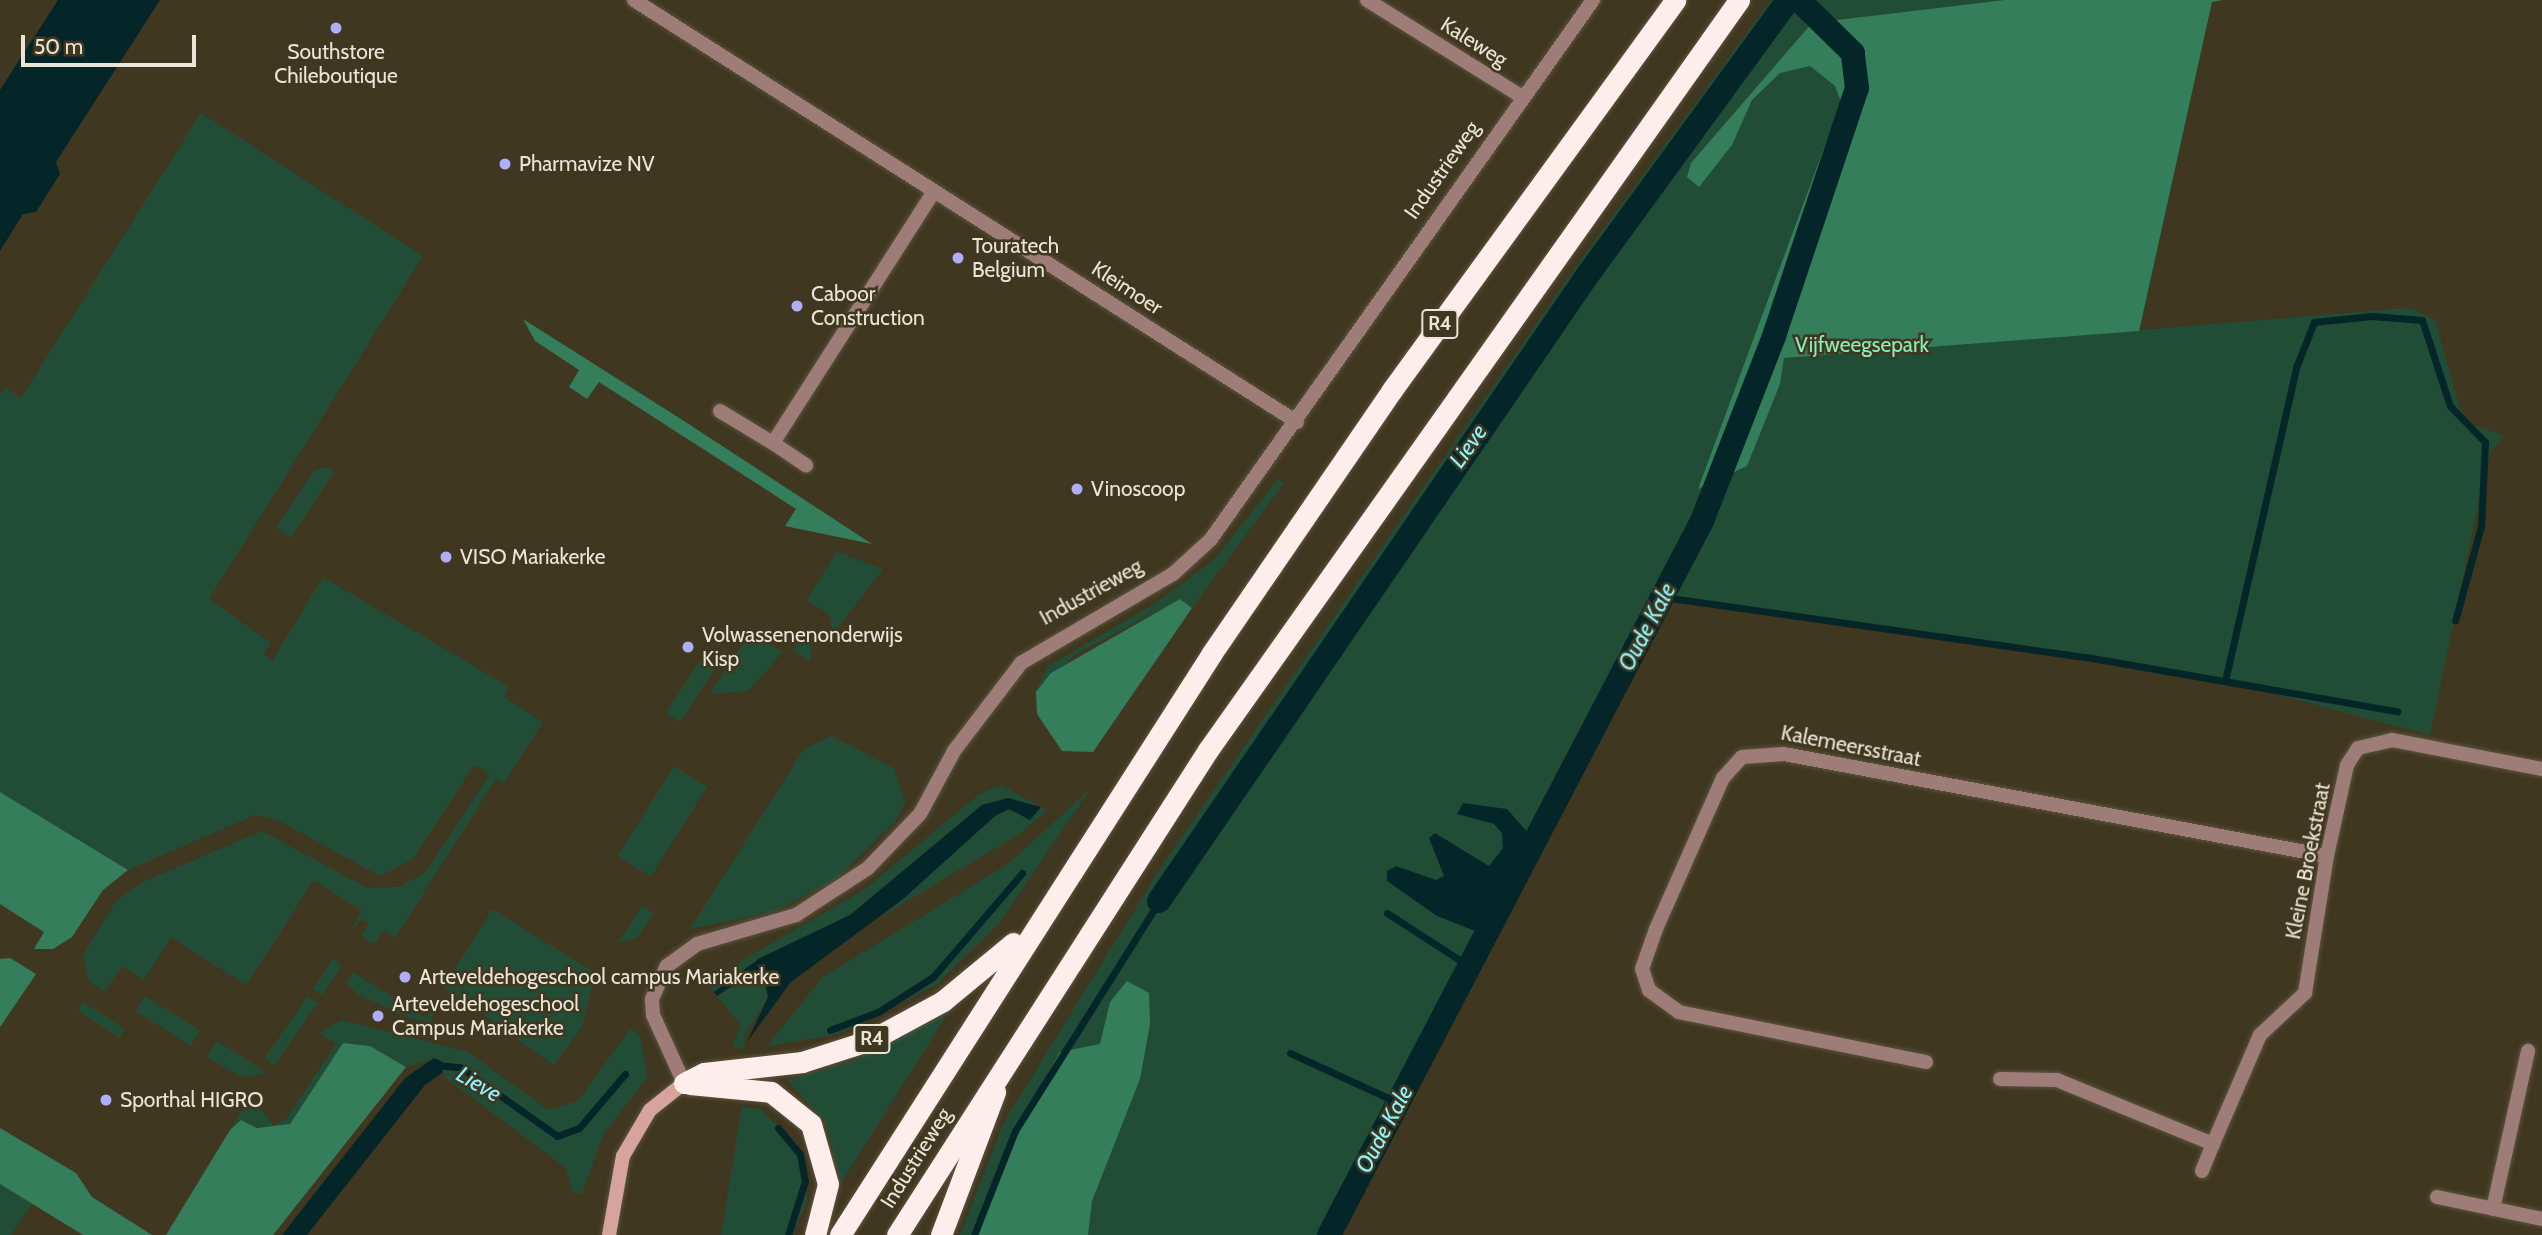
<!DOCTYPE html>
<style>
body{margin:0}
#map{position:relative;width:2542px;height:1235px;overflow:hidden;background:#403720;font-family:Cabin,sans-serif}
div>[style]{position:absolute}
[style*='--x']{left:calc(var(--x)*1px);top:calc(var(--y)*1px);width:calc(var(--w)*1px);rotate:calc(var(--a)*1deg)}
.green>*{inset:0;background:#214d37;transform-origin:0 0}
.forest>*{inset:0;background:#347e5b}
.water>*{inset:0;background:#052628}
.stream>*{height:7px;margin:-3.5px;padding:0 3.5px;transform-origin:3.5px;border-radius:3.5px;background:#052628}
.canal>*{height:24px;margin:-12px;padding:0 12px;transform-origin:12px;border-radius:12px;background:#052628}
.roads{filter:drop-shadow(0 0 2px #5b533d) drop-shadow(0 0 2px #5b533d)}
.street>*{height:14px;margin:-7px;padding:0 7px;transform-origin:7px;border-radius:7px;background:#9e7d79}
.secondary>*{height:14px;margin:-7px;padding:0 7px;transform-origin:7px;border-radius:7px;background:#d7a39d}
.highway>*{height:21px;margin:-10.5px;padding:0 10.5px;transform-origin:10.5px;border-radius:10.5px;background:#feeeeb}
.dots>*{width:19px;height:19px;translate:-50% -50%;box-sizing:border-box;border:4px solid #403720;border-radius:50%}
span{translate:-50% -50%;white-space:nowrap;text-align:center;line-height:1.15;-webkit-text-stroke:5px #403720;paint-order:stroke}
.shield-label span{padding:2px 5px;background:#403720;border:2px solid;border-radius:5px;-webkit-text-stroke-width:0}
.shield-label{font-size:19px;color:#ebe5d7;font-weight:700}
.street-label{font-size:21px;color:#ebe5d7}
.poi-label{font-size:21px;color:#ebe5d7}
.left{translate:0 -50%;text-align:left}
.park-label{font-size:21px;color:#87eeb9}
.water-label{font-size:23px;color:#8cf5fd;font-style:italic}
.scale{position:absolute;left:21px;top:35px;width:175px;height:32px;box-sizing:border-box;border:4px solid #ebe5d7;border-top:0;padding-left:9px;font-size:21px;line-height:24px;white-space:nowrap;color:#ebe5d7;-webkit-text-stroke:5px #403720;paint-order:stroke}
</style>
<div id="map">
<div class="green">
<div style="clip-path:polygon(1771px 0,2222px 0,2212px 2px,2140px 330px,2410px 308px,2435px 320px,2461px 412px,2470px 424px,2505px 436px,2489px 453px,2430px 735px,2225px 681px,1663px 597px,1329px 1235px,960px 1235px,1003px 1124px,1163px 864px,1575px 268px)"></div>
<div style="clip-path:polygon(201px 113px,423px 256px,209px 599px,271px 643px,263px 654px,272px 661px,323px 577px,509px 687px,504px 697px,543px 722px,504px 783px,496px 779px,395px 938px,383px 930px,374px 945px,361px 936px,369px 924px,362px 919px,350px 931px,362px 911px,314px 880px,246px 985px,171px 937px,144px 980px,122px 966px,104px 992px,88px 980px,83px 955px,116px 901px,141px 883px,262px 831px,367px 888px,400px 887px,426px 872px,490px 774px,474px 765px,413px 859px,380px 876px,276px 819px,255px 815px,128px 870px,0 792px,0 395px,5px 387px,21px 398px)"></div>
<div style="clip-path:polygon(324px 467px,335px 470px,291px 538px,276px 528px,313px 472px)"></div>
<div style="clip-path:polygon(1278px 479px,1284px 483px,1192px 608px,1180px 599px,1074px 655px,1036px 692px,1048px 666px,1156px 603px,1214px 560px)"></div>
<div style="clip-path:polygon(837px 552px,883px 569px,834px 633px,829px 614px,806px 600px)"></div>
<div style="clip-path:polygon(802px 626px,813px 638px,810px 661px,794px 651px)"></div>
<div style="clip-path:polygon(750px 632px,783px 652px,748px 691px,710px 694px)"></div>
<div style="left:703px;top:656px;width:17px;height:68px;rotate:33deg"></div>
<div style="clip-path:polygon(831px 736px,894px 768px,905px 802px,896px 821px,835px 880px,773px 912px,690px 929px,804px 749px)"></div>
<div style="left:674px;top:766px;width:39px;height:106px;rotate:32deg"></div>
<div style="clip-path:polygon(1001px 785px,1036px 804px,1031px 809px,1008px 798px,982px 805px,850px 915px,760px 958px,714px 992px,710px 987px,741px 961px,864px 890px,978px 795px)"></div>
<div style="clip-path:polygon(1091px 788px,1001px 921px,936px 985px,839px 1034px,767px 1046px,823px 977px,1008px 864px)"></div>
<div style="clip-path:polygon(1041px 807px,1047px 810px,1021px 833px,872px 922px,999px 813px,1014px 810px,1030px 820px)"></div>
<div style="clip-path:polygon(642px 905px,653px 913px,637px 938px,619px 942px)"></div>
<div style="clip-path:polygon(492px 909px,595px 973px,582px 1027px,554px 1065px,444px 987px)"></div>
<div style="clip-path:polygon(334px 957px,341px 967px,322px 995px,313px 989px)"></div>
<div style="clip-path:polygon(353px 972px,425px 1018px,442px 998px,430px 1023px,408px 1018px,357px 994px,347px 983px)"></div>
<div style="clip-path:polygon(755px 974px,767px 984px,768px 997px,744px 1036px,745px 1048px,732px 1047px,741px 1025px,717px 996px)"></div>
<div style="left:145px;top:996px;width:65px;height:18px;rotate:32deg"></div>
<div style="left:308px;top:996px;width:12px;height:76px;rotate:35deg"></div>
<div style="left:83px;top:1002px;width:50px;height:10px;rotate:33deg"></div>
<div style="clip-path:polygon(951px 1008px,841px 1183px,826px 1123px,787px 1080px,853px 1061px)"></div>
<div style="clip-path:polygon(342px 1020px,468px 1052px,548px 1110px,578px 1101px,630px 1029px,639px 1034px,648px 1077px,604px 1133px,582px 1193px,573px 1193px,566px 1168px,446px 1078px,439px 1058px,406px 1067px,370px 1046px,343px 1043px,290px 1124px,278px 1129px,257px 1127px,241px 1120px,230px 1130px,246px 1105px,261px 1109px,274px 1126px,287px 1118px,336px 1044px,320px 1033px)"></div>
<div style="clip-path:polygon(217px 1041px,261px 1069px,265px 1074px,241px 1077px,207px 1057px)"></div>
<div style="clip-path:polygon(742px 1106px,762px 1110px,802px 1153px,807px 1201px,792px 1235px,721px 1235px)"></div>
<div style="clip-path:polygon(0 1184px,32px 1204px,11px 1235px,0 1235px)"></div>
</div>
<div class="forest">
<div style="clip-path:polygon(2005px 0,2222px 0,2212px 2px,2139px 331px,1784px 358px,1780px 384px,1747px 466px,1698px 489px,1841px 102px,1835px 86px,1810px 66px,1780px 73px,1752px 100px,1732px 145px,1699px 187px,1687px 177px,1691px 163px,1812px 23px)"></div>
<div style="clip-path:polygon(523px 319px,684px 421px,872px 544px,785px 526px,796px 509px,599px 382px,587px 399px,569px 387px,579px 370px,535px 341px)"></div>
<div style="clip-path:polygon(1180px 599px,1192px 608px,1093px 752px,1062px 751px,1037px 714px,1036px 692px,1051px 673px)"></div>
<div style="clip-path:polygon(0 792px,128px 870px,103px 890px,72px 937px,53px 949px,34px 949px,44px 932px,0 904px)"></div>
<div style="clip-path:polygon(10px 958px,36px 974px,0 1027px,0 959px)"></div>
<div style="clip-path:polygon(1127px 981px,1149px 993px,1150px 1024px,1140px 1079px,1092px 1201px,1088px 1235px,974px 1235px,1015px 1131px,1060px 1052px,1100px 1044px,1110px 1002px)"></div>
<div style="clip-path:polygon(343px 1043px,370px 1046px,406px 1067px,273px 1235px,166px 1235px,230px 1130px,241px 1120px,257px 1128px,290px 1124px)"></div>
<div style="clip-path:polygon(0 1128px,76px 1173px,92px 1197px,152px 1235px,83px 1235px,0 1184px)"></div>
</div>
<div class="water">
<div style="clip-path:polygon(58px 0,160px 0,56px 162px,60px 174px,36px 212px,23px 214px,0 251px,0 90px)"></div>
<div style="clip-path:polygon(1008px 798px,1041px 807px,1030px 820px,1009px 809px,995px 816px,902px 900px,791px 982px,747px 1042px,768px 997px,764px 978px,746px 976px,717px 996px,714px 992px,760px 958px,850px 915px,982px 805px)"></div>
<div style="clip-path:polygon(1463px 803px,1507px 809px,1536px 842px,1488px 936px,1437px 916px,1387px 881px,1387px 871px,1396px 866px,1436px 880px,1444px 876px,1429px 838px,1435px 833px,1489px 866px,1503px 848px,1502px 833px,1494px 824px,1457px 814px)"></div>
<div style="clip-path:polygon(434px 1058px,443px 1062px,442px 1073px,425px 1085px,307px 1235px,282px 1235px,405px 1078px)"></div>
</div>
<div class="stream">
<div style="--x:1663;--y:597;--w:427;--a:8.1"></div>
<div style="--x:2086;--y:657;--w:316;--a:9.9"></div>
<div style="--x:2225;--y:681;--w:324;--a:-77.2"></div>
<div style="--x:2297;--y:365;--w:46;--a:-68.4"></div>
<div style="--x:2314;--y:322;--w:58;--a:-5.9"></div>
<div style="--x:2372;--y:316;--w:50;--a:4.6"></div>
<div style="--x:2422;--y:320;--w:90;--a:72"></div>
<div style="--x:2450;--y:406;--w:50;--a:45.8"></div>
<div style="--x:2485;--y:442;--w:84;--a:92.7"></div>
<div style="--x:2481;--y:526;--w:98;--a:105.3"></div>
<div style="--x:1387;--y:913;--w:101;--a:32.9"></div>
<div style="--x:830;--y:1030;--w:51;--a:-20.6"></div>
<div style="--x:878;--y:1012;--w:65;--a:-32.5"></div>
<div style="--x:933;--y:977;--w:137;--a:-49.4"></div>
<div style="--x:1290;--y:1053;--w:120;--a:24.6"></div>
<div style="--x:435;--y:1065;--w:25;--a:5"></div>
<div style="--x:460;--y:1067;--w:119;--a:35.4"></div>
<div style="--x:557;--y:1136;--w:23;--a:-20"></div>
<div style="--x:579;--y:1128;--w:71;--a:-49.6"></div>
<div style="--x:778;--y:1128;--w:34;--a:50"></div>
<div style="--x:800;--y:1154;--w:27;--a:80"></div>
<div style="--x:805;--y:1181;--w:57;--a:107.5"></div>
<div style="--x:974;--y:1235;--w:112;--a:-68.5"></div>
<div style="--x:1015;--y:1131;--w:271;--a:-57.9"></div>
</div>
<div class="canal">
<div style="--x:1159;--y:901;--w:758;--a:-55.6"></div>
<div style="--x:1587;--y:276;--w:341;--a:-53.9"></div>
<div style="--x:1329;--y:1235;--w:806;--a:-62.42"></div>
<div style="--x:1702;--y:521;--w:199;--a:-68.7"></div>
<div style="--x:1774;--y:336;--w:262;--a:-71.5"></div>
<div style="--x:1857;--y:88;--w:35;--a:-97"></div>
<div style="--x:1853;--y:53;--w:71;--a:-135.6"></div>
</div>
<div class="roads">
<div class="street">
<div style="--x:634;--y:0;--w:786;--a:32.48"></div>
<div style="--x:1367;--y:0;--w:183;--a:32"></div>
<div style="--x:720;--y:411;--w:62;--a:31.1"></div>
<div style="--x:773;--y:443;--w:299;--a:-57.4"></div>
<div style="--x:773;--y:443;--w:40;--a:34"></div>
<div style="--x:1926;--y:1062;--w:252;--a:-168.6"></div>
<div style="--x:1679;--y:1012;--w:37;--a:-144"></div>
<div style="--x:1649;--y:990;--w:22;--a:-108"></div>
<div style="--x:1642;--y:969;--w:42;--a:-70.7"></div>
<div style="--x:1656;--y:929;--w:165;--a:-66.1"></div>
<div style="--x:1723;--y:778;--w:28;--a:-48"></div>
<div style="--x:1742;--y:757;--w:42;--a:-4.1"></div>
<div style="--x:1784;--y:754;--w:552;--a:10.64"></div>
<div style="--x:2000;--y:1079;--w:57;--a:1"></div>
<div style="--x:2057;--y:1080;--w:169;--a:22.3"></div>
<div style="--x:2213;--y:1144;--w:119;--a:-66.7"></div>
<div style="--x:2260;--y:1035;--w:62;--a:-43"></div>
<div style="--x:2305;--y:993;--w:139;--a:-80.9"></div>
<div style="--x:2327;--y:856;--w:93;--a:-77.6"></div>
<div style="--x:2347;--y:765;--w:20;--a:-57"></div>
<div style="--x:2358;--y:748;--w:35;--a:-13"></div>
<div style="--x:2392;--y:740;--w:153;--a:10.9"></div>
<div style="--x:684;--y:1083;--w:75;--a:-114.5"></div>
<div style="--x:653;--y:1015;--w:16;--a:-94"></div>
<div style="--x:652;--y:999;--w:36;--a:-66"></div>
<div style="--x:667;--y:966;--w:37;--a:-36"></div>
<div style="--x:697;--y:944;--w:103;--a:-16.3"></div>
<div style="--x:796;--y:915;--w:86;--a:-33.1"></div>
<div style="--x:868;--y:868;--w:75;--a:-46.1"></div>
<div style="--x:920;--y:814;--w:72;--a:-61.6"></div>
<div style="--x:954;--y:751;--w:111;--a:-52.7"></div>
<div style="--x:1021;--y:663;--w:176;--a:-30.4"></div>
<div style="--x:1173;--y:574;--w:52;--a:-42.6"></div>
<div style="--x:1211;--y:539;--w:661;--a:-54.67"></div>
<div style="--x:2202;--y:1171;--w:29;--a:-68"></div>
<div style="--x:2437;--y:1197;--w:107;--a:11.8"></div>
<div style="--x:2493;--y:1209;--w:162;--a:-77.5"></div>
</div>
<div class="secondary">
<div style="--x:609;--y:1235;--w:80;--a:-80"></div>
<div style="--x:623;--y:1156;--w:53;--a:-59.6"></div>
<div style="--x:650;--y:1110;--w:43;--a:-38.5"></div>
</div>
<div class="highway">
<div style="--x:684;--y:1083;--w:22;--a:-27"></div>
<div style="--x:704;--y:1073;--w:99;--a:-6.4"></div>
<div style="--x:802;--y:1062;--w:72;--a:-17.7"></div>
<div style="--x:871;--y:1040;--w:82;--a:-28.4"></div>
<div style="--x:943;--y:1001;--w:91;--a:-39.6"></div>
<div style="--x:690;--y:1084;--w:81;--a:5.6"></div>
<div style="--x:771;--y:1092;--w:51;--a:38.7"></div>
<div style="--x:811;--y:1124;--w:62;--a:74.2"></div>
<div style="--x:828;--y:1184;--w:53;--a:104.3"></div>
<div style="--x:840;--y:1235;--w:691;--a:-57.41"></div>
<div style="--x:1212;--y:653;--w:319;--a:-55.6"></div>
<div style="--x:1392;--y:390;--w:482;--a:-54"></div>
<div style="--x:897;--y:1235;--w:576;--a:-57.33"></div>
<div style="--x:1208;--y:750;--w:919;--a:-54.7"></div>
<div style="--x:941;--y:1235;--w:153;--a:-69.3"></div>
</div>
</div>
<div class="dots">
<div style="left:336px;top:28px;background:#aeaefa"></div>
<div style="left:505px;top:164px;background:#aeaefa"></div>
<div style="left:958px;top:258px;background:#aeaefa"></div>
<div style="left:797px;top:306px;background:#aeaefa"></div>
<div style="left:1077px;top:489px;background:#aeaefa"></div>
<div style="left:446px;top:557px;background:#aeaefa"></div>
<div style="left:688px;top:647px;background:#aeaefa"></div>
<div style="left:405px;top:977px;background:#aeaefa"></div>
<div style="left:378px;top:1016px;background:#aeaefa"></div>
<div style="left:106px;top:1100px;background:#aeaefa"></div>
</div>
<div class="shield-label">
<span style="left:1440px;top:324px">R4</span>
<span style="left:872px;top:1039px">R4</span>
</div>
<div class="street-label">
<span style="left:1474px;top:42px;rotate:32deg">Kaleweg</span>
<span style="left:1442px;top:170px;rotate:-55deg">Industrieweg</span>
<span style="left:1127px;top:288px;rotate:33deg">Kleimoer</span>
<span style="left:1091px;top:592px;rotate:-29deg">Industrieweg</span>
<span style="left:1851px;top:746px;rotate:11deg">Kalemeersstraat</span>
<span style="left:2308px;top:861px;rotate:-79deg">Kleine Broekstraat</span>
<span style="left:916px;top:1158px;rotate:-58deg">Industrieweg</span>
</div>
<div class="poi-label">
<span style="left:336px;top:64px">Southstore<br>Chileboutique</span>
<span class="left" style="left:519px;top:164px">Pharmavize NV</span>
<span class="left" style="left:972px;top:258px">Touratech<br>Belgium</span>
<span class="left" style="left:811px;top:306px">Caboor<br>Construction</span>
<span class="left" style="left:1091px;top:489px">Vinoscoop</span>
<span class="left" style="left:460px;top:557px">VISO Mariakerke</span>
<span class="left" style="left:702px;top:647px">Volwassenenonderwijs<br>Kisp</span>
<span class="left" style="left:419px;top:977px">Arteveldehogeschool campus Mariakerke</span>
<span class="left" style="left:392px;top:1016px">Arteveldehogeschool<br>Campus Mariakerke</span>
<span class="left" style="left:120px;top:1100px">Sporthal HIGRO</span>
</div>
<div class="park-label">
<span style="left:1862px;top:345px">Vijfweegsepark</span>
</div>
<div class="water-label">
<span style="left:1468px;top:446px;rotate:-55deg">Lieve</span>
<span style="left:1647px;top:627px;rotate:-62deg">Oude Kale</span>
<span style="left:479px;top:1084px;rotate:30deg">Lieve</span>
<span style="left:1384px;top:1129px;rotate:-62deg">Oude Kale</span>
</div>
<div class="scale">50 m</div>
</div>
